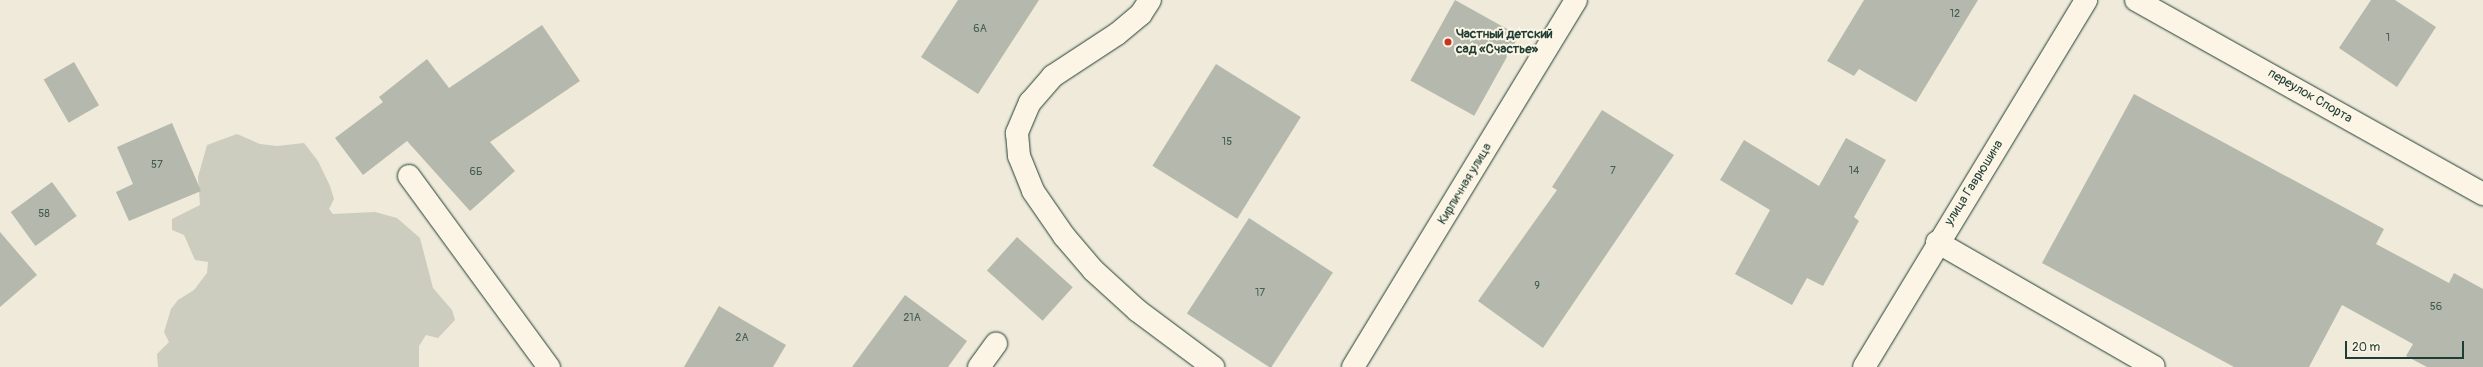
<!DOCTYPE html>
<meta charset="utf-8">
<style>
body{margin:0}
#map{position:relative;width:2483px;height:367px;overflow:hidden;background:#efeada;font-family:Pangolin,sans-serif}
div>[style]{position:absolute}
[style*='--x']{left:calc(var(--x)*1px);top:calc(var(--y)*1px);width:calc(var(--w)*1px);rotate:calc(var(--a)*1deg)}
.green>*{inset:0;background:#cccdbf}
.building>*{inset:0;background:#b5b9ad;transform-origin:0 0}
.roads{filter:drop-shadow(0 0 1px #1f3d34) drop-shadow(0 0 1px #1f3d34)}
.minor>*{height:22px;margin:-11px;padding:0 11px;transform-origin:11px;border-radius:11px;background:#fcf5e5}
.dots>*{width:11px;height:11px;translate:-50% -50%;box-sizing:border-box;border:2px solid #fcf5e5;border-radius:50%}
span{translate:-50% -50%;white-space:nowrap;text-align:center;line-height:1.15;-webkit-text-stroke:4px #fcf5e5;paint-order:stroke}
.number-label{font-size:11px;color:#445c52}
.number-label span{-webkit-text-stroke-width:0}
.poi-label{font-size:13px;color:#1f3d34;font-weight:700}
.left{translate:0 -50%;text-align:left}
.street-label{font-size:13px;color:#1f3d34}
.scale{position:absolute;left:2345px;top:341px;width:119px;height:18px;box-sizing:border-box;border:2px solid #1f3d34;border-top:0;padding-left:5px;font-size:12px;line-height:14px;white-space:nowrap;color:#1f3d34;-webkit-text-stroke:3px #fcf5e5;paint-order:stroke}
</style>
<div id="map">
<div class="green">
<div style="clip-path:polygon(237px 134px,260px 144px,277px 146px,304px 143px,318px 161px,330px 186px,334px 199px,329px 209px,333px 214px,375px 212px,397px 218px,420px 238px,433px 288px,452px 310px,455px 320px,438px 338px,426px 335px,419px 346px,419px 367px,158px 367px,157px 354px,169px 342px,164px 332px,171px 309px,178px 300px,194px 290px,207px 273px,208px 262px,195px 260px,184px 235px,172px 230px,172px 219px,200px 205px,198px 177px,207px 145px)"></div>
</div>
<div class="building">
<div style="clip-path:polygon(958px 0,1039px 0,978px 94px,921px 57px)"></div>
<div style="left:1455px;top:0;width:73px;height:92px;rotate:29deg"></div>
<div style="clip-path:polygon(1864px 0,1978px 0,1916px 102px,1859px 69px,1854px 76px,1827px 61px)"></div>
<div style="clip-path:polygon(2371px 0,2395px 0,2436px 27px,2397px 87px,2339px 48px)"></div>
<div style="clip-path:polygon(542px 25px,580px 81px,490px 142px,515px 171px,470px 211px,407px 141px,363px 175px,335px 138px,383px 102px,379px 97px,427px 59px,449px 88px)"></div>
<div style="left:74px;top:62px;width:50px;height:35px;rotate:60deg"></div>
<div style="left:1216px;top:64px;width:100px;height:120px;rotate:32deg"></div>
<div style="clip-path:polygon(2134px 94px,2384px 229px,2376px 244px,2449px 283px,2454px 273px,2483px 289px,2483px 367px,2427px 367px,2406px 356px,2413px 344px,2342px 305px,2309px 367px,2234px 367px,2042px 263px)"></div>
<div style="clip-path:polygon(1602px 110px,1674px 155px,1543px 348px,1478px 301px,1557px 190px,1552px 187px)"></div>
<div style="clip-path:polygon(172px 123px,201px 191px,129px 221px,116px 192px,133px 184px,117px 147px)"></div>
<div style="clip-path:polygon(1846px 138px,1886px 160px,1854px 217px,1859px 221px,1823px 286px,1807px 278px,1792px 305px,1735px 274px,1770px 210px,1720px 180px,1744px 140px,1819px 186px)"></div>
<div style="left:52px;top:182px;width:42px;height:51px;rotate:54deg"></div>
<div style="left:1249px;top:218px;width:100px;height:114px;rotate:33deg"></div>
<div style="clip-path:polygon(0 232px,37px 275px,0 307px)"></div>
<div style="left:1017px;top:237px;width:75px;height:45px;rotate:42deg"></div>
<div style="clip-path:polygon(905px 295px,967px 341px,948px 367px,852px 367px)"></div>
<div style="clip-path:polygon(719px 306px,786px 345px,773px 367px,684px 367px)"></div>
</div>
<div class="roads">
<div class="minor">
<div style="--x:1150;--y:0;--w:17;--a:123"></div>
<div style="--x:1141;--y:14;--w:31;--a:140"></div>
<div style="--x:1117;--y:34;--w:77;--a:146.7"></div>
<div style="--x:1053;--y:76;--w:35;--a:131"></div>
<div style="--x:1030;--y:102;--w:34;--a:113"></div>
<div style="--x:1017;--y:133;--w:23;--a:85"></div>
<div style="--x:1019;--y:156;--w:38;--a:68"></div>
<div style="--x:1033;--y:191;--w:55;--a:55.4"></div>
<div style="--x:1064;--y:236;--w:45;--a:49.5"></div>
<div style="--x:1093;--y:270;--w:61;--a:42.3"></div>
<div style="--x:1138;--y:311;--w:94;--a:36.7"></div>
<div style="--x:2136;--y:0;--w:398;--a:29.2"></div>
<div style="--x:409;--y:176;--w:237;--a:53.8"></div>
<div style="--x:1937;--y:242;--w:250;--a:29.9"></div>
<div style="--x:979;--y:367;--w:29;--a:-54"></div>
<div style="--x:1353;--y:367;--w:429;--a:-58.7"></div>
<div style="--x:1864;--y:367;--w:429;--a:-58.8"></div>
</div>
</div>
<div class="dots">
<div style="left:1448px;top:42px;background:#c8321e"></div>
</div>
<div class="number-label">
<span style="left:1955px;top:14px">12</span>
<span style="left:980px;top:29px">6А</span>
<span style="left:2388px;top:38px">1</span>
<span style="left:1227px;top:142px">15</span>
<span style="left:157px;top:165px">57</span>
<span style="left:1613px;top:171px">7</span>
<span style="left:1854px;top:171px">14</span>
<span style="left:476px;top:172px">6Б</span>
<span style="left:44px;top:214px">58</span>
<span style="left:1537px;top:286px">9</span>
<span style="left:1260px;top:293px">17</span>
<span style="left:2436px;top:307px">56</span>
<span style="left:912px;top:318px">21А</span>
<span style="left:742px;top:338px">2А</span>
</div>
<div class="poi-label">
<span class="left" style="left:1456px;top:42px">Частный детский<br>сад «Счастье»</span>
</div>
<div class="street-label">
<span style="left:2310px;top:96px;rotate:30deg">переулок Спорта</span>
<span style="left:1974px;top:183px;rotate:-58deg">улица Гаврюшина</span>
<span style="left:1465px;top:184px;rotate:-59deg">Кирпичная улица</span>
</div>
<div class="scale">20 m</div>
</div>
